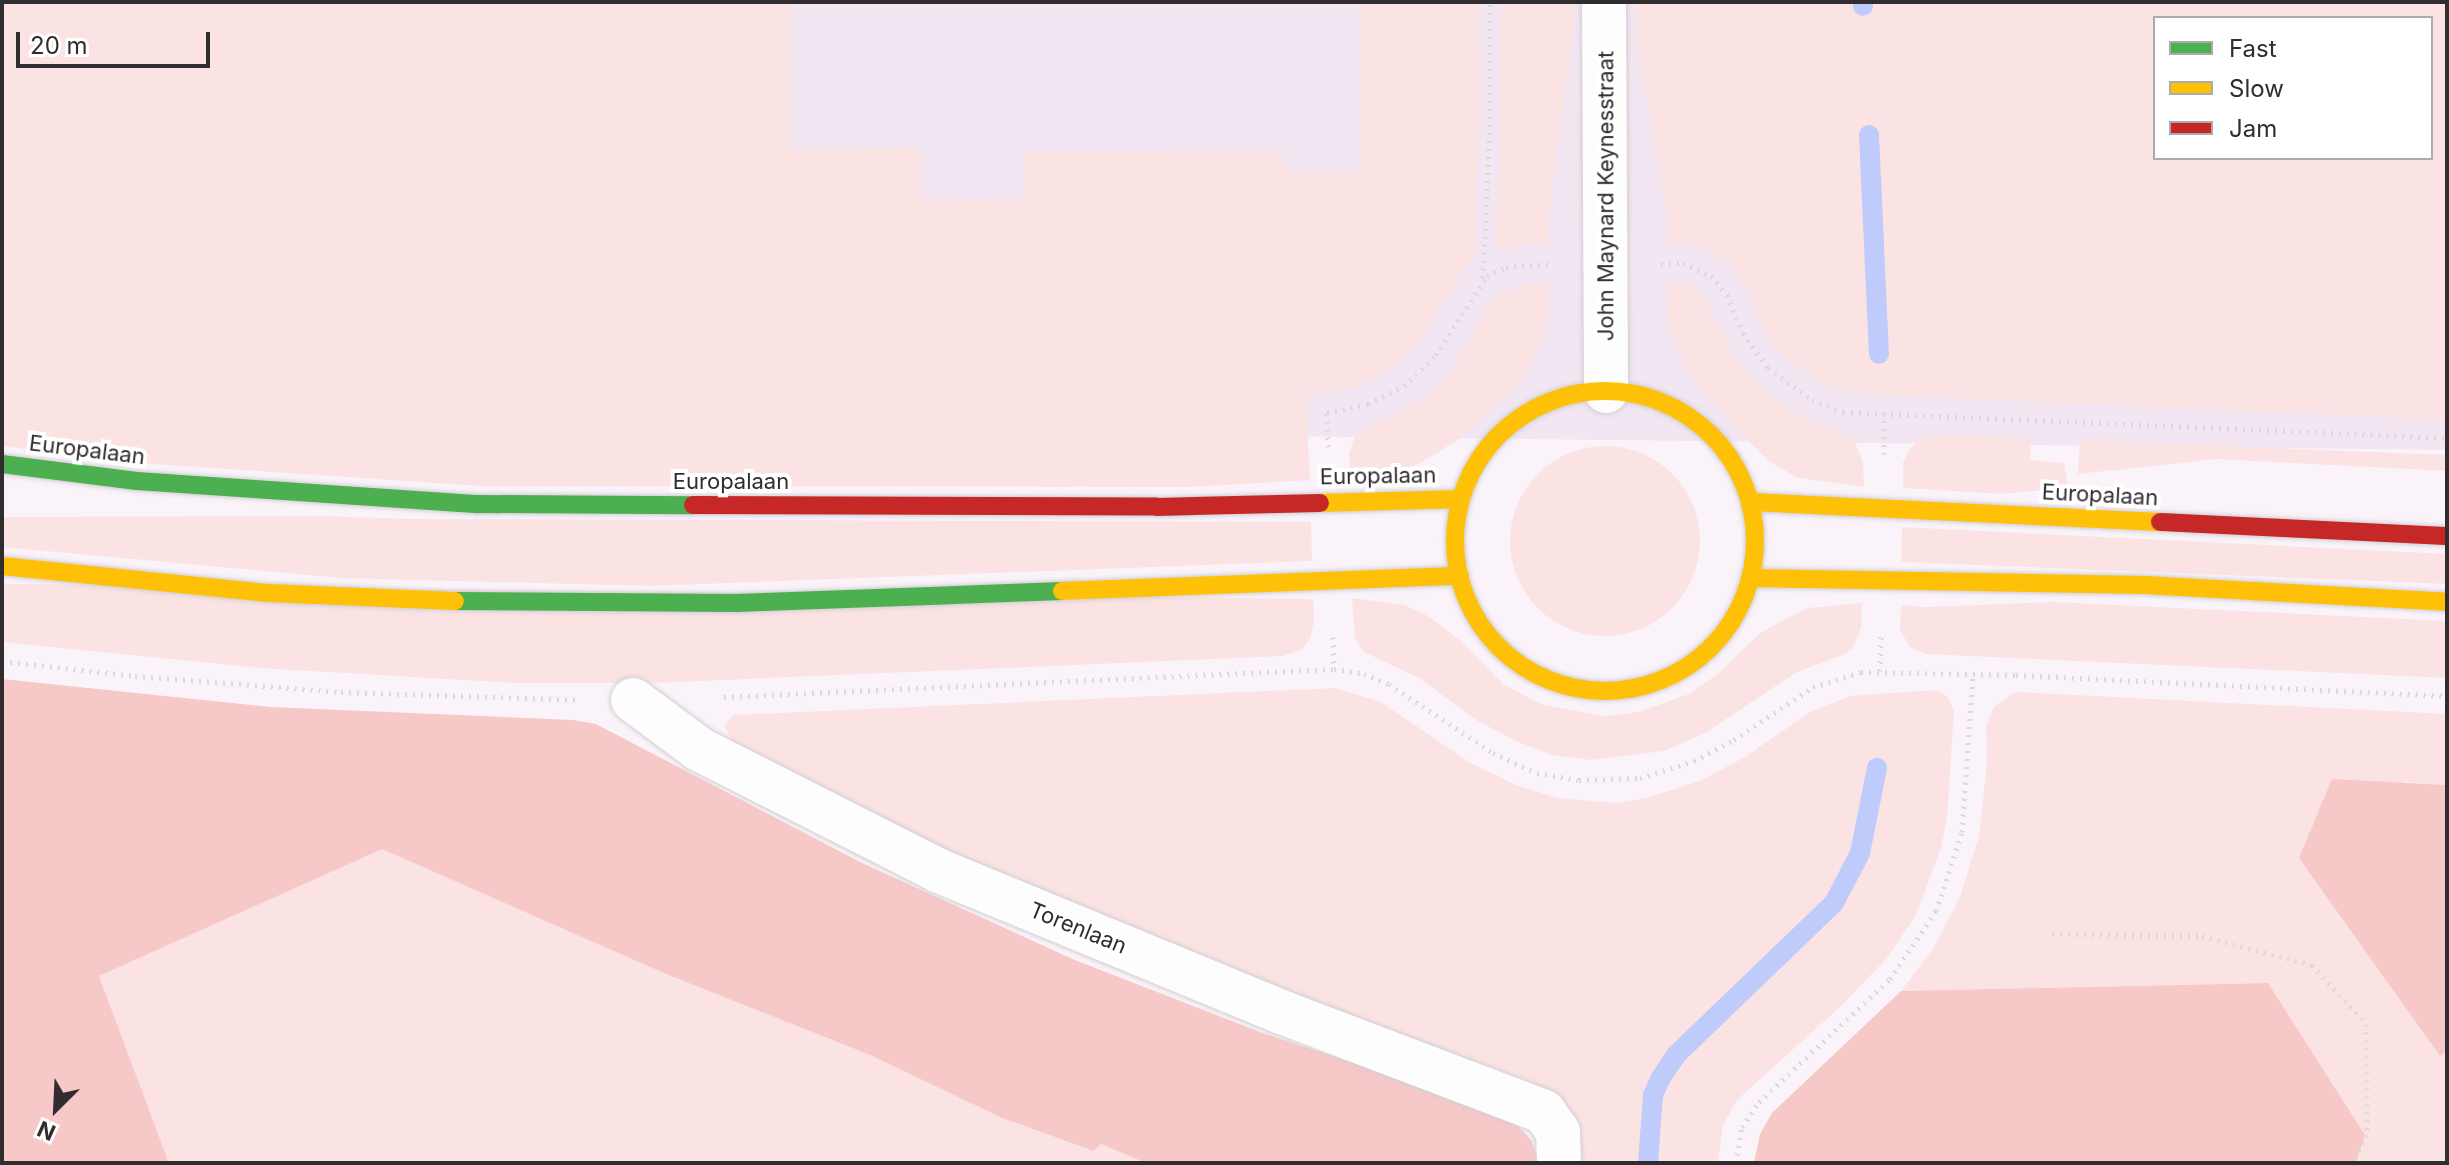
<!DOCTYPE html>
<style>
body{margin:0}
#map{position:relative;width:2449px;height:1165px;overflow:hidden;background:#faf4fa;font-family:Inter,sans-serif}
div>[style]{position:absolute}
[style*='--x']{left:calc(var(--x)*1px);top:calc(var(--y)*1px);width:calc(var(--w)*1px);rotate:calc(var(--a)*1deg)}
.built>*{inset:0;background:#f1e6f1}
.green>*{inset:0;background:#fce3e3}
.round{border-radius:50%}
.forest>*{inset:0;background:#f7c8c8}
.stream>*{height:20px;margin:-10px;padding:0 10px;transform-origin:10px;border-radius:10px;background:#becbfb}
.path>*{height:5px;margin-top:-2.5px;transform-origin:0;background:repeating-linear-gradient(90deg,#dbdadb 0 2px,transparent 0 8px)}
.roads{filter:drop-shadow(0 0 2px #d2ced2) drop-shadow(0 0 2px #d2ced2)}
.street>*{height:44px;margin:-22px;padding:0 22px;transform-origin:22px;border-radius:22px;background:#fefdfe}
.fast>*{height:18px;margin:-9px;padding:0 9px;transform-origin:9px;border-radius:9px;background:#4caf50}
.slow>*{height:18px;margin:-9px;padding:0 9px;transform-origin:9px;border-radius:9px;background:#ffc107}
.slow>.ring{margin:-9px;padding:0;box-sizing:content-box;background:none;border:18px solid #ffc107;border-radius:50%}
.jam>*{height:18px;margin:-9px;padding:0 9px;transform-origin:9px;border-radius:9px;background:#c62828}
span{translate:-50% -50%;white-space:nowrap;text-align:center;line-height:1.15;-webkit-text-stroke:8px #fff;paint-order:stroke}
.street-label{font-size:22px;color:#302c30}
.frame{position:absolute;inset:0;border:4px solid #302c30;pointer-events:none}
.legend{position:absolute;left:2153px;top:16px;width:280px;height:144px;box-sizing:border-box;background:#fff;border:2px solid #acabac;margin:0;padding:10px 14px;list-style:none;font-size:24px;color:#302c30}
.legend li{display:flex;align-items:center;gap:16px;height:40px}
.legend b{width:40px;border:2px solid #acabac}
.north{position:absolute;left:16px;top:1069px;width:80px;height:80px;-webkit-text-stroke:6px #fff;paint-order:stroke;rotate:204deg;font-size:22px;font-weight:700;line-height:32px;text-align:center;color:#302c30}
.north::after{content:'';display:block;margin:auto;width:28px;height:36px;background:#302c30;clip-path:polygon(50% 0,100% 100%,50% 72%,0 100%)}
.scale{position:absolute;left:16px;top:32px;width:194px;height:36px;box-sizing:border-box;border:4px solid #302c30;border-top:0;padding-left:10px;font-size:24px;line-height:28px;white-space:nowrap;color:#302c30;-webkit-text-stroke:6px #fff;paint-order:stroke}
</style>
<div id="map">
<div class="built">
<div style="clip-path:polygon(evenodd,2px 2px,2447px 2px,2447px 450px,194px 423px,2px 2px,2155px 18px,2431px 18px,2431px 158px,2155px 158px,2155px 18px)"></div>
</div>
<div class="green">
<div style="clip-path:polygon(2px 2px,790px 2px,790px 150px,920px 148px,922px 198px,1023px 202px,1024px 152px,1283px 153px,1283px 171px,1360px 171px,1361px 2px,1478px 2px,1479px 126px,1474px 259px,1461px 273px,1418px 343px,1396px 366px,1359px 387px,1306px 395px,1310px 480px,1191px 487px,480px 486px,139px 463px,2px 446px)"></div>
<div style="clip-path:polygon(1501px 2px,1573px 2px,1572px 43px,1553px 178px,1548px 242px,1495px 249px,1501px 127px)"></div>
<div style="clip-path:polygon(evenodd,1636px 2px,2447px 2px,2447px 420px,1862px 394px,1821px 383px,1789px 360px,1770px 339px,1756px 315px,1747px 286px,1728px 262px,1701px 247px,1667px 243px,1667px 212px,1638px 49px,1636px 2px,2155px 18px,2431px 18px,2431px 158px,2155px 158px,2155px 18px)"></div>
<div style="clip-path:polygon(1525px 284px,1550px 285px,1550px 304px,1544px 339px,1520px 383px,1459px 439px,1421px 463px,1376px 478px,1350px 479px,1349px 454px,1355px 435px,1428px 395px,1447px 376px,1494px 298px)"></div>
<div style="clip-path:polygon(1666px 284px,1690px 285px,1703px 296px,1737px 360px,1762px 390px,1803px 418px,1854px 439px,1863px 463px,1864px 487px,1798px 478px,1770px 462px,1748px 441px,1700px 388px,1680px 358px,1668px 326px)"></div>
<div style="clip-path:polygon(1933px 435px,2031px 438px,2030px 460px,2064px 463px,2068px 488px,2001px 494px,1903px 488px,1903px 462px,1910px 449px,1920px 439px)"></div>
<div style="clip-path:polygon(2080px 440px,2447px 455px,2447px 471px,2216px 459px,2078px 474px)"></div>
<div class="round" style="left:1510px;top:446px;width:190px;height:190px"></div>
<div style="clip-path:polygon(321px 516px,407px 519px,1311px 522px,1312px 561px,648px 586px,341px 578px,2px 547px,2px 517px)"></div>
<div style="clip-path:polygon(1902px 527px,2447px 554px,2447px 584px,1901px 562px)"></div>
<div style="clip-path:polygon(2px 584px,1313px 599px,1314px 622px,1310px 639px,1302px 649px,1283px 656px,654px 683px,513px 683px,260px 668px,2px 642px)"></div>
<div style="clip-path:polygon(1352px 598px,1405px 605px,1428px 616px,1461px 641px,1503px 684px,1543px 705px,1605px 716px,1639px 712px,1689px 694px,1719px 673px,1760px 633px,1807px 608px,1862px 603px,1861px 627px,1853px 648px,1845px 654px,1797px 672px,1705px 733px,1664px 751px,1591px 760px,1552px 755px,1518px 742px,1478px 721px,1419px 678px,1364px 652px,1355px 638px)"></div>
<div style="clip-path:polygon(2053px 602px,2447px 621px,2447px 678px,1926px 654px,1910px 647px,1900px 630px,1901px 605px,1926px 607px)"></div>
<div style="clip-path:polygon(1335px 688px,1381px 702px,1469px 762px,1516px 785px,1557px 798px,1617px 803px,1646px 798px,1700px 781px,1745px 757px,1810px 712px,1850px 696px,1937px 690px,1949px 698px,1954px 711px,1947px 818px,1941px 848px,1916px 915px,1887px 958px,1841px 1006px,1737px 1100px,1723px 1125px,1718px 1163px,1581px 1163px,1579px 1138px,1550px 1093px,1534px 1083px,1281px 991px,1005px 881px,739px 751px,724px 726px,733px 715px)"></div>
<div style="clip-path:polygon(2015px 692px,2447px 714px,2447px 785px,2406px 782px,2299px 858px,2440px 1055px,2447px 1051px,2447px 1163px,2356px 1163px,2365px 1135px,2268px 983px,1901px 991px,1934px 947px,1960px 897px,1979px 836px,1987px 763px,1986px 727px,1994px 707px)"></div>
<div style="clip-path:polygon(382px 848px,666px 974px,870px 1055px,1002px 1118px,1092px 1151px,1101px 1144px,1146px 1163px,169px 1163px,99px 976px)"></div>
</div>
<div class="forest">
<div style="clip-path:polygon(2px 679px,271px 707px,573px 720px,596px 724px,862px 863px,1075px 960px,1260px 1032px,1508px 1115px,1532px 1141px,1538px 1163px,1146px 1163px,1101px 1144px,1093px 1151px,1002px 1118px,870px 1055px,666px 974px,382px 849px,99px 976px,169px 1163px,2px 1163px)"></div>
<div style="clip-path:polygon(2332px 779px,2447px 785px,2447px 1051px,2440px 1056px,2299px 858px)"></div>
<div style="clip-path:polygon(2268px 983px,2365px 1135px,2356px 1163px,1754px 1163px,1760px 1134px,1772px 1113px,1901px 991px)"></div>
</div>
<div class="stream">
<div style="--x:1863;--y:2;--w:4;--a:90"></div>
<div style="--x:1869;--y:135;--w:219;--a:87.4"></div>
<div style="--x:1648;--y:1163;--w:68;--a:-85.8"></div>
<div style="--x:1653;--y:1095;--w:17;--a:-66"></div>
<div style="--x:1660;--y:1079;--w:30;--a:-56"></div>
<div style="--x:1677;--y:1054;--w:218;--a:-43.9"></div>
<div style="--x:1834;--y:903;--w:56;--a:-62.5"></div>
<div style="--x:1860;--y:853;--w:87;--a:-78.7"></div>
</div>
<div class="path">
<div style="--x:1661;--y:264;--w:22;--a:-3"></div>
<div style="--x:1683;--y:263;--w:31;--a:25"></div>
<div style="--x:1711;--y:276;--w:25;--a:50"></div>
<div style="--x:1727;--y:295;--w:41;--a:67.2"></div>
<div style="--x:1743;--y:333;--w:43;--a:54.5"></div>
<div style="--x:1768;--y:368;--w:54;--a:36"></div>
<div style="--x:1812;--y:400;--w:33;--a:21"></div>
<div style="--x:1843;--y:412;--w:605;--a:2.46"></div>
<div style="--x:1483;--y:278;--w:152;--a:-87.4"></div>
<div style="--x:1490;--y:126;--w:124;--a:-90"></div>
<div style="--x:1328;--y:447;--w:34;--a:-92"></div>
<div style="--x:1327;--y:413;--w:42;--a:-12.4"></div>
<div style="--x:1368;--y:404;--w:40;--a:-26.6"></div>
<div style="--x:1404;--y:386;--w:45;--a:-44.1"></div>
<div style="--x:1436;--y:355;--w:94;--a:-57.2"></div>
<div style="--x:1487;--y:276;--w:21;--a:-25"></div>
<div style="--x:1506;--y:267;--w:45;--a:-3.8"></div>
<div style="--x:1884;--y:454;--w:41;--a:-90"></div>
<div style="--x:1333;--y:637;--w:32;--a:88"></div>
<div style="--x:1334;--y:669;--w:30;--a:9"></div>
<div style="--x:1364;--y:674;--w:27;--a:22"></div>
<div style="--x:1389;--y:684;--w:125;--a:33.6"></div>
<div style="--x:1493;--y:753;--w:48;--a:24.4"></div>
<div style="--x:1537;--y:773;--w:43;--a:9.5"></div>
<div style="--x:1579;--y:780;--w:61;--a:-1.9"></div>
<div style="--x:1640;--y:778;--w:57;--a:-17.5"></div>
<div style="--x:1694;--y:761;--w:45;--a:-27.7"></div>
<div style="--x:1734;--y:740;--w:95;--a:-33.9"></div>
<div style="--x:1813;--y:687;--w:50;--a:-17.4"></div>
<div style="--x:1861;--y:672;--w:155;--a:1.1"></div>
<div style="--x:2016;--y:675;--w:432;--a:2.8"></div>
<div style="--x:2;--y:661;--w:134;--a:6.4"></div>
<div style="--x:135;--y:676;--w:207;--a:4.4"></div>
<div style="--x:341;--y:692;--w:237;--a:1.9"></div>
<div style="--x:1880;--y:671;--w:35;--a:-88"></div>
<div style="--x:724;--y:697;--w:611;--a:-2.63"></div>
<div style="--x:2052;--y:934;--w:150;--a:0.8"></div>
<div style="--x:2202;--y:936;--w:114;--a:14.8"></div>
<div style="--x:2312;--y:965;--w:80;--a:47.5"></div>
<div style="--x:2366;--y:1024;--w:111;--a:89.5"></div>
<div style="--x:2367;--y:1135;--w:31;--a:117"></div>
<div style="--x:1736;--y:1163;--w:36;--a:-81"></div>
<div style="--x:1742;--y:1127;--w:30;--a:-56"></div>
<div style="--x:1759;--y:1102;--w:180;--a:-43.2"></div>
<div style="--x:1890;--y:979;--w:82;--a:-55.9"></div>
<div style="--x:1936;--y:911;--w:83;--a:-71.8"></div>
<div style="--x:1962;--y:832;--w:158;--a:-86"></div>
</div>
<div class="roads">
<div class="street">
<div style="--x:1604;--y:2;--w:389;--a:89.7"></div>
<div style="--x:633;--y:700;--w:82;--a:36.6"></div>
<div style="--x:699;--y:749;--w:267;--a:26.9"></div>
<div style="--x:937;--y:870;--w:375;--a:22.4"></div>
<div style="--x:1284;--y:1013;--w:278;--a:20.8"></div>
<div style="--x:1544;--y:1112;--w:24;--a:55"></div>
<div style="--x:1558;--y:1132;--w:31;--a:88"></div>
</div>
<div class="fast">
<div style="--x:2;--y:464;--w:136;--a:7.2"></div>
<div style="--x:137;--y:481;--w:342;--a:3.9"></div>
<div style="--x:478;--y:504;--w:215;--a:0.3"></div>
<div style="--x:455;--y:601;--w:281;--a:0.4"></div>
<div style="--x:736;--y:603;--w:326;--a:-2.1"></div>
</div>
<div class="slow">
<div class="ring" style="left:1455px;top:391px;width:282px;height:282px"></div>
<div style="--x:1750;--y:502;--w:410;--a:2.8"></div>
<div style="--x:1320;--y:503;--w:141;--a:-1.6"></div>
<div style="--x:2;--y:566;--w:268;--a:5.8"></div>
<div style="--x:269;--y:593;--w:186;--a:2.5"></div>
<div style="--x:1750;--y:578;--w:395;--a:1"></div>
<div style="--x:2145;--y:585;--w:302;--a:3.2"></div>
<div style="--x:1062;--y:591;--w:398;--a:-2.2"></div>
</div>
<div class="jam">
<div style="--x:693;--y:505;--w:464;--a:0.2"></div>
<div style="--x:1157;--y:507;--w:163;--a:-1.4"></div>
<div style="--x:2160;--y:522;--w:287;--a:2.8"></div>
</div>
</div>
<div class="street-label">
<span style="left:1606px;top:196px;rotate:-90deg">John Maynard Keynesstraat</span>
<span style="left:87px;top:450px;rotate:7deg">Europalaan</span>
<span style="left:1378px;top:476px;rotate:-1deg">Europalaan</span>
<span style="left:731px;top:482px">Europalaan</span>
<span style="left:2100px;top:495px;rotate:3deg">Europalaan</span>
<span style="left:1078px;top:928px;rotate:22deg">Torenlaan</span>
</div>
<div class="frame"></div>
<ul class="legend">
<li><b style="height:10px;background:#4caf50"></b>Fast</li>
<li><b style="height:10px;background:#ffc107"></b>Slow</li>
<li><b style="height:10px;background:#c62828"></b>Jam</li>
</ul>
<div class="north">N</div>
<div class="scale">20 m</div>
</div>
